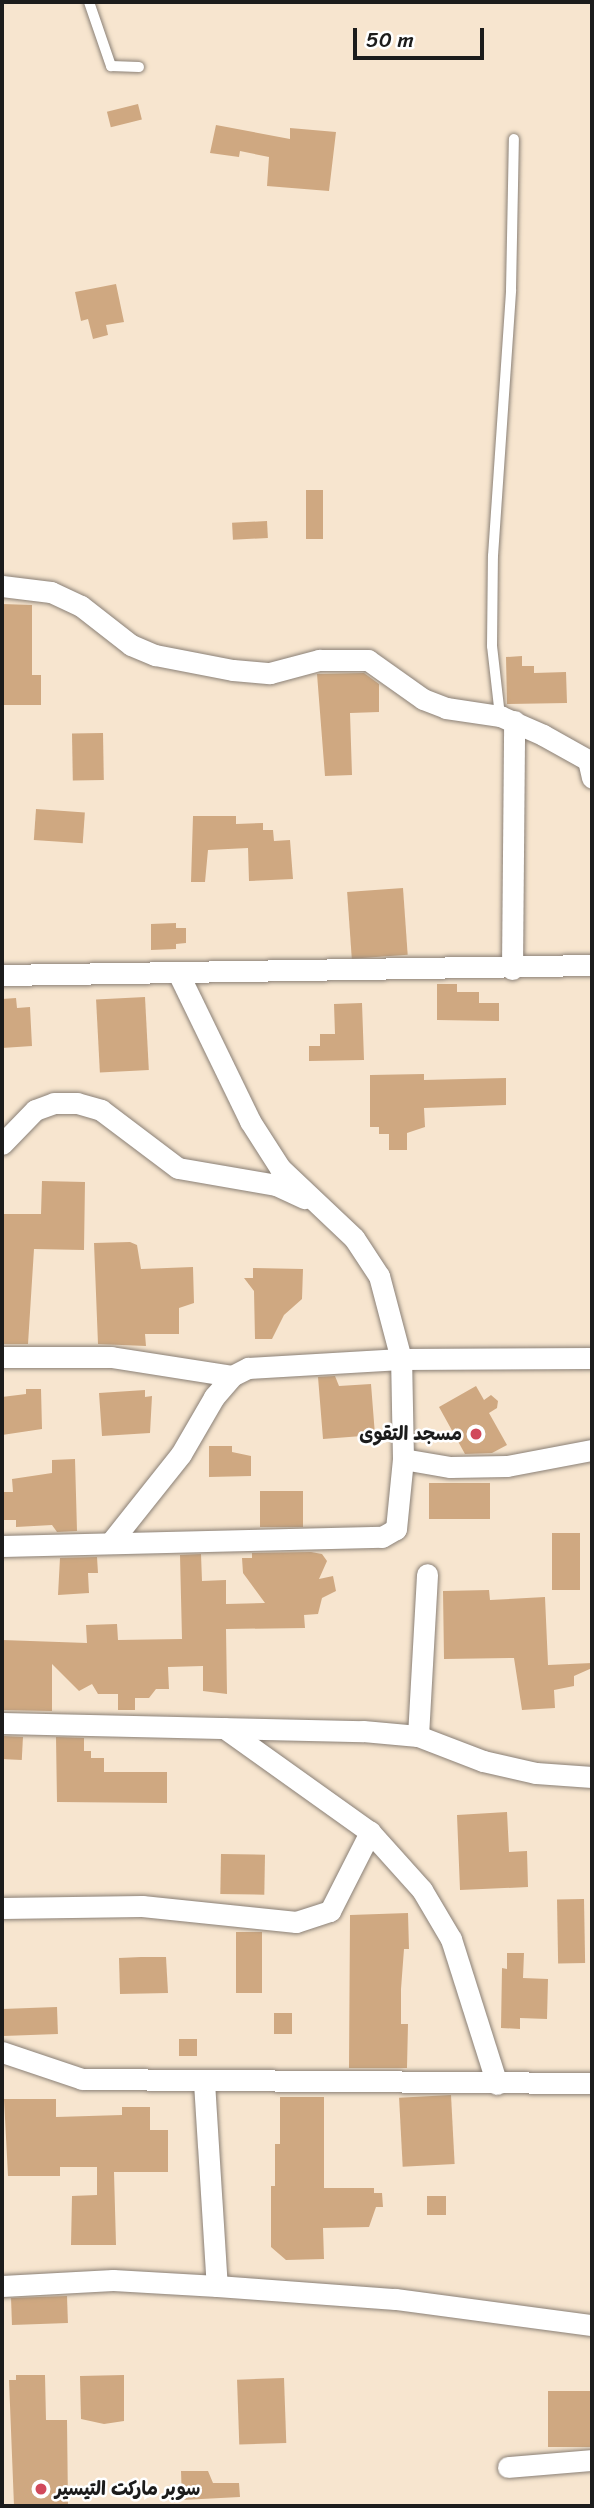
<!DOCTYPE html>
<meta charset="utf-8">
<style>
body{margin:0}
#map{position:relative;width:594px;height:2508px;overflow:hidden;background:#f7e5cf;font-family:Sriracha,"Playpen Sans Arabic",sans-serif}
div>[style]{position:absolute}
[style*='--x']{left:calc(var(--x)*1px);top:calc(var(--y)*1px);width:calc(var(--w)*1px);rotate:calc(var(--a)*1deg)}
.building>*{inset:0;background:#cfa881;transform-origin:0 0}
.roads{filter:drop-shadow(0 0 2px #8a8076) drop-shadow(0 0 2px #8a8076)}
.service>*{height:10px;margin:-5px;padding:0 5px;transform-origin:5px;border-radius:5px;background:#fff}
.minor>*{height:21px;margin:-10.5px;padding:0 10.5px;transform-origin:10.5px;border-radius:10.5px;background:#fff}
.dots>*{width:19px;height:19px;translate:-50% -50%;box-sizing:border-box;border:4px solid #fff;border-radius:50%}
span{translate:-50% -50%;white-space:nowrap;text-align:center;line-height:1.15;-webkit-text-stroke:5px #fff;paint-order:stroke}
.poi-label{font-size:19px;color:#1c1c1c;font-weight:700}
.right{translate:-100% -50%;text-align:right}
.left{translate:0 -50%;text-align:left}
.frame{position:absolute;inset:0;border:4px solid #1c1c1c;pointer-events:none}
.scale{position:absolute;left:353px;top:28px;width:131px;height:32px;box-sizing:border-box;border:4px solid #1c1c1c;border-top:0;padding-left:9px;font-size:21px;line-height:24px;white-space:nowrap;color:#1c1c1c;-webkit-text-stroke:5px #fff;paint-order:stroke}
</style>
<div id="map">
<div class="building">
<div style="left:138px;top:104px;width:16px;height:32px;rotate:76deg"></div>
<div style="clip-path:polygon(216px 125px,290px 139px,290px 128px,336px 132px,329px 191px,267px 186px,269px 157px,240px 151px,239px 157px,210px 153px)"></div>
<div style="clip-path:polygon(116px 284px,124px 322px,106px 325px,108px 335px,93px 339px,88px 319px,81px 321px,75px 292px)"></div>
<div style="left:306px;top:490px;width:17px;height:49px"></div>
<div style="left:267px;top:521px;width:17px;height:35px;rotate:87deg"></div>
<div style="clip-path:polygon(2px 604px,32px 605px,32px 675px,41px 675px,41px 705px,2px 705px)"></div>
<div style="clip-path:polygon(522px 656px,522px 666px,534px 666px,534px 673px,566px 672px,567px 703px,507px 704px,506px 657px)"></div>
<div style="clip-path:polygon(364px 673px,379px 684px,379px 712px,350px 713px,352px 775px,325px 776px,317px 674px)"></div>
<div style="left:103px;top:733px;width:47px;height:31px;rotate:89deg"></div>
<div style="left:36px;top:809px;width:49px;height:31px;rotate:4deg"></div>
<div style="clip-path:polygon(193px 816px,236px 816px,236px 824px,263px 823px,263px 830px,273px 830px,274px 841px,290px 840px,293px 879px,249px 881px,248px 848px,208px 850px,205px 882px,191px 882px)"></div>
<div style="left:403px;top:888px;width:67px;height:56px;rotate:86deg"></div>
<div style="clip-path:polygon(176px 923px,176px 928px,186px 928px,186px 943px,176px 944px,176px 949px,151px 950px,151px 924px)"></div>
<div style="clip-path:polygon(437px 984px,457px 984px,457px 992px,479px 992px,479px 1003px,499px 1003px,499px 1021px,437px 1020px)"></div>
<div style="left:145px;top:997px;width:73px;height:49px;rotate:87deg"></div>
<div style="clip-path:polygon(16px 998px,17px 1008px,30px 1007px,32px 1046px,2px 1048px,2px 999px)"></div>
<div style="clip-path:polygon(362px 1003px,364px 1060px,309px 1061px,309px 1046px,320px 1046px,320px 1034px,335px 1034px,334px 1004px)"></div>
<div style="clip-path:polygon(424px 1074px,424px 1080px,506px 1078px,506px 1105px,424px 1108px,425px 1127px,407px 1133px,407px 1150px,389px 1150px,389px 1134px,379px 1134px,379px 1127px,370px 1127px,370px 1075px)"></div>
<div style="clip-path:polygon(42px 1181px,85px 1182px,84px 1250px,34px 1249px,28px 1344px,2px 1344px,2px 1214px,41px 1214px)"></div>
<div style="clip-path:polygon(130px 1242px,137px 1245px,141px 1269px,193px 1267px,194px 1303px,179px 1308px,179px 1334px,145px 1334px,146px 1346px,98px 1344px,94px 1243px)"></div>
<div style="clip-path:polygon(253px 1268px,303px 1269px,302px 1299px,284px 1315px,272px 1339px,255px 1339px,254px 1291px,244px 1278px,253px 1278px)"></div>
<div style="clip-path:polygon(335px 1376px,339px 1386px,371px 1384px,375px 1435px,323px 1439px,318px 1377px)"></div>
<div style="clip-path:polygon(476px 1386px,484px 1400px,491px 1395px,498px 1401px,497px 1408px,489px 1413px,507px 1445px,492px 1453px,465px 1454px,439px 1407px)"></div>
<div style="clip-path:polygon(26px 1389px,41px 1389px,42px 1429px,2px 1435px,2px 1397px,26px 1394px)"></div>
<div style="clip-path:polygon(145px 1390px,145px 1397px,152px 1396px,150px 1433px,102px 1436px,99px 1393px)"></div>
<div style="clip-path:polygon(209px 1446px,232px 1446px,232px 1452px,251px 1456px,251px 1476px,209px 1477px)"></div>
<div style="clip-path:polygon(75px 1459px,77px 1531px,57px 1532px,52px 1525px,16px 1527px,16px 1520px,4px 1520px,3px 1492px,13px 1492px,12px 1479px,52px 1473px,52px 1460px)"></div>
<div style="left:429px;top:1483px;width:61px;height:36px"></div>
<div style="left:260px;top:1491px;width:43px;height:36px"></div>
<div style="left:580px;top:1533px;width:57px;height:28px;rotate:90deg"></div>
<div style="clip-path:polygon(311px 1552px,322px 1554px,327px 1561px,319px 1579px,333px 1576px,336px 1591px,322px 1598px,318px 1614px,304px 1615px,305px 1628px,226px 1629px,227px 1694px,203px 1691px,203px 1666px,168px 1667px,169px 1689px,156px 1689px,149px 1698px,135px 1698px,135px 1710px,118px 1710px,118px 1694px,98px 1694px,92px 1684px,79px 1691px,52px 1664px,52px 1711px,2px 1710px,2px 1640px,87px 1643px,86px 1625px,117px 1624px,118px 1640px,182px 1639px,180px 1555px,201px 1554px,202px 1581px,226px 1580px,226px 1604px,265px 1603px,243px 1573px,242px 1558px,252px 1558px,252px 1553px)"></div>
<div style="clip-path:polygon(97px 1557px,98px 1573px,88px 1573px,89px 1593px,58px 1595px,60px 1558px)"></div>
<div style="clip-path:polygon(489px 1590px,490px 1600px,545px 1597px,548px 1665px,592px 1663px,592px 1668px,574px 1676px,574px 1686px,554px 1690px,555px 1708px,522px 1710px,514px 1658px,444px 1659px,443px 1591px)"></div>
<div style="left:2px;top:1736px;width:21px;height:23px;rotate:3deg"></div>
<div style="clip-path:polygon(56px 1737px,84px 1738px,84px 1751px,91px 1751px,91px 1758px,104px 1758px,104px 1772px,167px 1772px,167px 1803px,57px 1802px)"></div>
<div style="clip-path:polygon(507px 1812px,509px 1852px,527px 1851px,528px 1887px,460px 1890px,457px 1815px)"></div>
<div style="left:221px;top:1854px;width:44px;height:40px;rotate:1deg"></div>
<div style="left:584px;top:1899px;width:64px;height:27px;rotate:89deg"></div>
<div style="clip-path:polygon(408px 1913px,409px 1949px,404px 1949px,401px 1989px,401px 2024px,408px 2024px,407px 2068px,349px 2068px,350px 1915px)"></div>
<div style="left:236px;top:1932px;width:26px;height:61px"></div>
<div style="clip-path:polygon(507px 1953px,524px 1953px,523px 1978px,548px 1979px,547px 2019px,520px 2018px,520px 2029px,501px 2028px,502px 1968px,507px 1969px)"></div>
<div style="clip-path:polygon(141px 1957px,166px 1957px,168px 1993px,120px 1994px,119px 1958px)"></div>
<div style="left:57px;top:2007px;width:27px;height:55px;rotate:88deg"></div>
<div style="left:292px;top:2013px;width:21px;height:18px;rotate:90deg"></div>
<div style="left:179px;top:2039px;width:18px;height:17px"></div>
<div style="left:451px;top:2095px;width:69px;height:52px;rotate:87deg"></div>
<div style="clip-path:polygon(280px 2097px,324px 2097px,324px 2188px,374px 2188px,374px 2193px,382px 2193px,383px 2207px,376px 2207px,369px 2227px,323px 2228px,324px 2259px,286px 2260px,271px 2247px,271px 2186px,275px 2186px,275px 2144px,280px 2144px)"></div>
<div style="clip-path:polygon(4px 2099px,56px 2099px,56px 2117px,122px 2115px,122px 2107px,150px 2107px,150px 2130px,168px 2130px,168px 2172px,114px 2172px,116px 2245px,71px 2245px,72px 2196px,97px 2195px,97px 2167px,60px 2167px,60px 2176px,8px 2176px)"></div>
<div style="left:427px;top:2196px;width:19px;height:19px"></div>
<div style="left:67px;top:2296px;width:27px;height:56px;rotate:88deg"></div>
<div style="clip-path:polygon(16px 2375px,45px 2375px,46px 2420px,67px 2420px,68px 2506px,14px 2506px,9px 2380px,16px 2380px)"></div>
<div style="clip-path:polygon(124px 2375px,124px 2421px,104px 2424px,81px 2419px,80px 2376px)"></div>
<div style="left:284px;top:2378px;width:65px;height:47px;rotate:88deg"></div>
<div style="left:592px;top:2391px;width:56px;height:44px;rotate:90deg"></div>
<div style="clip-path:polygon(181px 2471px,208px 2471px,213px 2483px,239px 2483px,240px 2497px,182px 2500px)"></div>
</div>
<div class="roads">
<div class="service">
<div style="--x:89;--y:2;--w:68;--a:71"></div>
<div style="--x:111;--y:66;--w:28;--a:2"></div>
<div style="--x:500;--y:716;--w:70;--a:-96.5"></div>
<div style="--x:492;--y:646;--w:90;--a:-89.4"></div>
<div style="--x:493;--y:556;--w:267;--a:-86.1"></div>
<div style="--x:511;--y:290;--w:151;--a:-88.9"></div>
</div>
<div class="minor">
<div style="--x:2;--y:586;--w:49;--a:7"></div>
<div style="--x:51;--y:592;--w:33;--a:25"></div>
<div style="--x:81;--y:606;--w:63;--a:38"></div>
<div style="--x:131;--y:645;--w:26;--a:23"></div>
<div style="--x:155;--y:655;--w:79;--a:10.9"></div>
<div style="--x:233;--y:670;--w:37;--a:5"></div>
<div style="--x:270;--y:673;--w:51;--a:-14.9"></div>
<div style="--x:319;--y:660;--w:49;--a:0"></div>
<div style="--x:368;--y:660;--w:67;--a:35.3"></div>
<div style="--x:423;--y:699;--w:25;--a:21"></div>
<div style="--x:446;--y:708;--w:55;--a:8.4"></div>
<div style="--x:500;--y:716;--w:47;--a:23.8"></div>
<div style="--x:543;--y:735;--w:51;--a:29.1"></div>
<div style="--x:588;--y:760;--w:18;--a:77"></div>
<div style="--x:512;--y:969;--w:248;--a:-89.5"></div>
<div style="--x:2;--y:975;--w:590;--a:-0.97"></div>
<div style="--x:2;--y:1144;--w:47;--a:-45.9"></div>
<div style="--x:35;--y:1110;--w:20;--a:-20"></div>
<div style="--x:54;--y:1103;--w:23;--a:0"></div>
<div style="--x:77;--y:1103;--w:25;--a:16"></div>
<div style="--x:101;--y:1110;--w:96;--a:37"></div>
<div style="--x:178;--y:1168;--w:99;--a:9.8"></div>
<div style="--x:276;--y:1185;--w:31;--a:25"></div>
<div style="--x:2;--y:1357;--w:109;--a:0"></div>
<div style="--x:111;--y:1357;--w:122;--a:8.9"></div>
<div style="--x:403;--y:1459;--w:48;--a:9.7"></div>
<div style="--x:450;--y:1467;--w:57;--a:-1"></div>
<div style="--x:507;--y:1466;--w:86;--a:-10.7"></div>
<div style="--x:111;--y:1542;--w:112;--a:-51.5"></div>
<div style="--x:181;--y:1454;--w:66;--a:-59.9"></div>
<div style="--x:214;--y:1397;--w:28;--a:-49"></div>
<div style="--x:232;--y:1376;--w:18;--a:-27"></div>
<div style="--x:248;--y:1368;--w:153;--a:-3.4"></div>
<div style="--x:401;--y:1359;--w:191;--a:-0.3"></div>
<div style="--x:2;--y:1546;--w:380;--a:-1.4"></div>
<div style="--x:382;--y:1537;--w:16;--a:-30"></div>
<div style="--x:396;--y:1529;--w:70;--a:-84.3"></div>
<div style="--x:403;--y:1459;--w:100;--a:-91.1"></div>
<div style="--x:401;--y:1359;--w:86;--a:-104.8"></div>
<div style="--x:379;--y:1276;--w:45;--a:-123.3"></div>
<div style="--x:354;--y:1238;--w:102;--a:-136.6"></div>
<div style="--x:280;--y:1168;--w:56;--a:-122.6"></div>
<div style="--x:250;--y:1121;--w:162;--a:-115.9"></div>
<div style="--x:2;--y:1723;--w:361;--a:1.3"></div>
<div style="--x:363;--y:1731;--w:55;--a:5.2"></div>
<div style="--x:418;--y:1736;--w:162;--a:-86.8"></div>
<div style="--x:418;--y:1736;--w:70;--a:21"></div>
<div style="--x:483;--y:1761;--w:54;--a:12.8"></div>
<div style="--x:536;--y:1773;--w:56;--a:4.1"></div>
<div style="--x:370;--y:1832;--w:78;--a:48.1"></div>
<div style="--x:422;--y:1890;--w:57;--a:59.4"></div>
<div style="--x:451;--y:1939;--w:152;--a:72.4"></div>
<div style="--x:2;--y:1908;--w:140;--a:-0.8"></div>
<div style="--x:142;--y:1906;--w:155;--a:5.9"></div>
<div style="--x:296;--y:1922;--w:36;--a:-18"></div>
<div style="--x:330;--y:1911;--w:89;--a:-63.1"></div>
<div style="--x:370;--y:1832;--w:179;--a:-144.5"></div>
<div style="--x:2;--y:2052;--w:84;--a:18.6"></div>
<div style="--x:82;--y:2079;--w:510;--a:0.45"></div>
<div style="--x:204;--y:2082;--w:204;--a:86.4"></div>
<div style="--x:2;--y:2286;--w:111;--a:-3.1"></div>
<div style="--x:113;--y:2280;--w:104;--a:3.3"></div>
<div style="--x:217;--y:2286;--w:179;--a:4.2"></div>
<div style="--x:396;--y:2299;--w:198;--a:7.6"></div>
<div style="--x:508;--y:2467;--w:84;--a:-4.8"></div>
</div>
</div>
<div class="dots">
<div style="left:476px;top:1434px;background:#d1495b"></div>
<div style="left:41px;top:2489px;background:#d1495b"></div>
</div>
<div class="poi-label">
<span class="right" style="left:462px;top:1434px">مسجد التقوى</span>
<span class="left" style="left:55px;top:2489px">سوبر ماركت التيسير</span>
</div>
<div class="frame"></div>
<div class="scale">50 m</div>
</div>
